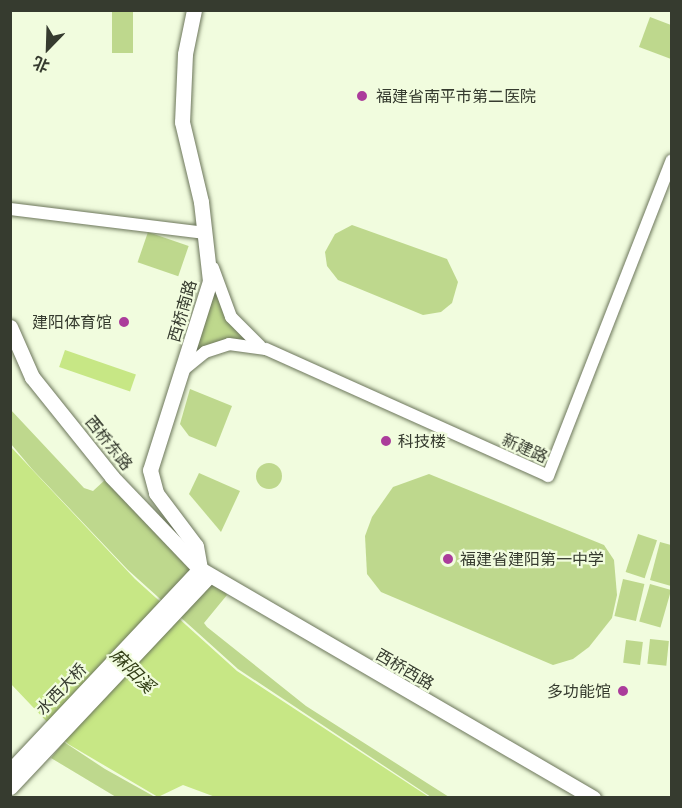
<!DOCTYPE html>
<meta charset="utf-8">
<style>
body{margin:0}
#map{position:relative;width:682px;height:808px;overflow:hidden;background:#f1fcde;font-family:"IBM Plex Sans","Noto Sans SC",sans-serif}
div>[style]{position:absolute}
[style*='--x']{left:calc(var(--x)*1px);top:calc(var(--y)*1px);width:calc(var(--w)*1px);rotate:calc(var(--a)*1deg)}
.green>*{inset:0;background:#bed88d;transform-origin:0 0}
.round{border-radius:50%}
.water>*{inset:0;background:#c7e785;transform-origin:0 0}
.roads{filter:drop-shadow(0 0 2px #6c765b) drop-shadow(0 0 2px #6c765b)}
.minor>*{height:12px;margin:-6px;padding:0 6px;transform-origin:6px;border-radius:6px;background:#fff}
.major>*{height:15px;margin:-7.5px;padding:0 7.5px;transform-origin:7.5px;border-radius:7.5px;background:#fff}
.dots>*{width:16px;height:16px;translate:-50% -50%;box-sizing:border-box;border:3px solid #f1fcde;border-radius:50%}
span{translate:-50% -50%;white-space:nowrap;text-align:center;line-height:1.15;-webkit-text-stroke:4.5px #f1fcde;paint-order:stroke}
.poi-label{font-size:16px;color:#363b2f}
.left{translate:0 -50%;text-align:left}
.right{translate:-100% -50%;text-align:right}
.street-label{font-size:16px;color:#363b2f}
.water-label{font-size:18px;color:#333f17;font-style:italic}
.frame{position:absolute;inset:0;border:12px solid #363b2f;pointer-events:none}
.north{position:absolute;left:18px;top:18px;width:60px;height:60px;-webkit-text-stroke:4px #f1fcde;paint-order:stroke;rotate:203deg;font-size:16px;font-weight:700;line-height:24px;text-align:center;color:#363b2f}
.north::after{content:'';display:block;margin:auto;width:21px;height:27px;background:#363b2f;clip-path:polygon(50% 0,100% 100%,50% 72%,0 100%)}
</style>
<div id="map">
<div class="green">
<div style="left:112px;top:11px;width:21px;height:42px"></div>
<div style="clip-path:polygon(650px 17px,671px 25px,671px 59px,639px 47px)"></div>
<div style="clip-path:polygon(352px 225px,447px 259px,458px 282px,452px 303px,441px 312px,423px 315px,338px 280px,327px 266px,325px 252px,335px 234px)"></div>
<div style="left:148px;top:232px;width:43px;height:32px;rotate:19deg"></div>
<div style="clip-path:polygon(215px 288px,243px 339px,195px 353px)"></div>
<div style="clip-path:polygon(190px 389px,232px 406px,216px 447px,189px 436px,180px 424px)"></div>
<div style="clip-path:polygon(10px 409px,84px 488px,93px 491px,106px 479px,222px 588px,227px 595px,204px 623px,207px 627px,306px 706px,449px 797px,431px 797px,238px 669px,128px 570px,32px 469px,11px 444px)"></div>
<div class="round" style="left:256px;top:463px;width:26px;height:26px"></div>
<div style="clip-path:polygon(199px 473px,240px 491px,221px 532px,189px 494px)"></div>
<div style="clip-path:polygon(429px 474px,604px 545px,614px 560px,617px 595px,612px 618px,589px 647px,573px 659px,553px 665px,381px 592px,367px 574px,365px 536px,372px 517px,393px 487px)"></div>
<div style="left:638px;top:534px;width:20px;height:40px;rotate:18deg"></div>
<div style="clip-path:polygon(660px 542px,671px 545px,671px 586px,650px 580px)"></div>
<div style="left:623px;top:579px;width:22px;height:38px;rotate:13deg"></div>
<div style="left:650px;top:584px;width:22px;height:39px;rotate:16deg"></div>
<div style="left:650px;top:639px;width:19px;height:25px;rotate:6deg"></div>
<div style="left:626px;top:640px;width:17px;height:23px;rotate:7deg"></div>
<div style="clip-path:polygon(64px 742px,105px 769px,155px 797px,116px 797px,51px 758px)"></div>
</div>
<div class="water">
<div style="left:65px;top:350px;width:75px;height:18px;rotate:19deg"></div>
<div style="clip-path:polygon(10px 446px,135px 579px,237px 671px,429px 797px,218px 798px,183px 785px,158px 797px,68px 744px,11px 684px)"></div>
</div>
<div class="roads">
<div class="minor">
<div style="--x:10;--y:209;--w:197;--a:7"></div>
<div style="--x:213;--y:268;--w:52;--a:69.8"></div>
<div style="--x:231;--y:317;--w:41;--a:45"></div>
<div style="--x:183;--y:370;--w:28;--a:-39"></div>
<div style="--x:205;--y:352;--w:25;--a:-18"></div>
<div style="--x:229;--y:344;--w:37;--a:8"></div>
<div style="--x:266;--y:349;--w:309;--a:24.2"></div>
<div style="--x:548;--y:476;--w:339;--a:-68.6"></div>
</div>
<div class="major">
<div style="--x:194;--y:10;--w:45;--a:101.6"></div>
<div style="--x:185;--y:54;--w:68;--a:92.5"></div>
<div style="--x:182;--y:122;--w:82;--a:76.6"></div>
<div style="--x:201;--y:202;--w:80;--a:83.5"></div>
<div style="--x:210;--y:281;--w:198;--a:107.6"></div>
<div style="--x:150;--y:470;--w:24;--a:75"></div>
<div style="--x:156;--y:493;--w:66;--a:53"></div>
<div style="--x:196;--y:546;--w:23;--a:80"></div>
<div style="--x:10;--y:327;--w:55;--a:66.3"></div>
<div style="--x:32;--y:377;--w:128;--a:51.3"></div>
<div style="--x:112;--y:477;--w:127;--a:46.3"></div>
<div style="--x:200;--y:569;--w:455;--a:30.2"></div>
<div style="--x:12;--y:769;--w:274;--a:-46.8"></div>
<div style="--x:10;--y:787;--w:290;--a:-46.7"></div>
</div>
</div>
<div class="dots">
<div style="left:362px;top:96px;background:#ab3c9b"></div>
<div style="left:124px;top:322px;background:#ab3c9b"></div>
<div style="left:386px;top:441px;background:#ab3c9b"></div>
<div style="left:448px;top:559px;background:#ab3c9b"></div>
<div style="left:623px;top:691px;background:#ab3c9b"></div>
</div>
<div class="poi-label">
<span class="left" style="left:376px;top:96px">福建省南平市第二医院</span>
<span class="right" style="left:112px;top:322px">建阳体育馆</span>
<span class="left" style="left:398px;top:441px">科技楼</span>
<span class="left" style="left:460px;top:559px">福建省建阳第一中学</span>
<span class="right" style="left:611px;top:691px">多功能馆</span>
</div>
<div class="street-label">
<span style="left:182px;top:311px;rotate:-74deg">西桥南路</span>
<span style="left:109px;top:443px;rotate:51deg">西桥东路</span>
<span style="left:525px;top:448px;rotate:24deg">新建路</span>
<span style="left:405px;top:669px;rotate:30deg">西桥西路</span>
<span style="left:61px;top:689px;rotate:-46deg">水西大桥</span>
</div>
<div class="water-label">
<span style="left:132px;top:671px;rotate:45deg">麻阳溪</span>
</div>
<div class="frame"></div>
<div class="north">北</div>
</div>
